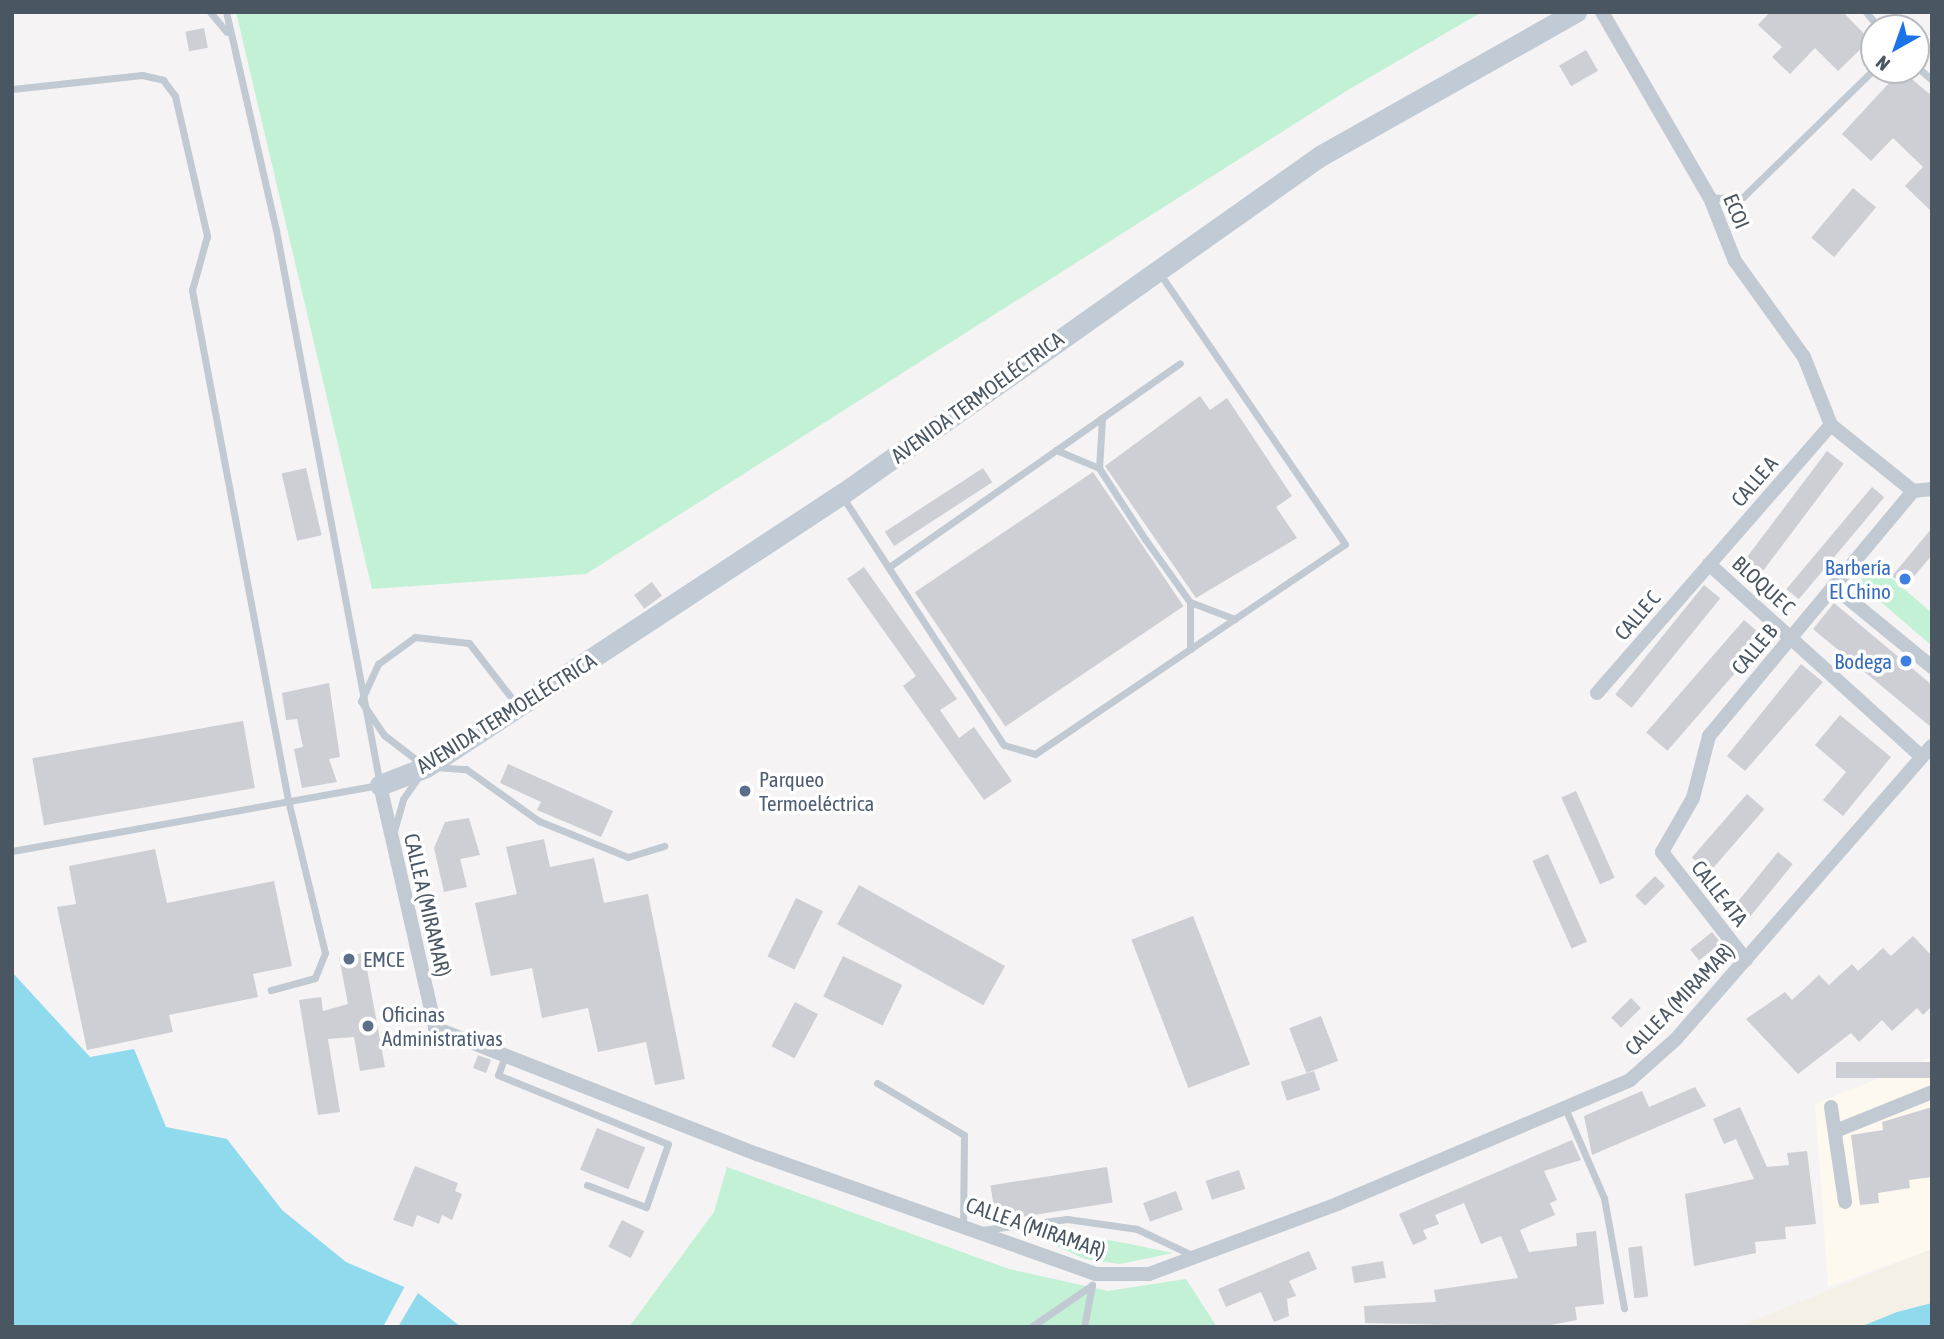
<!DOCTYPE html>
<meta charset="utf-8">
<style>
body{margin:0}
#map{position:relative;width:1944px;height:1339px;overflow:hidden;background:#f5f3f3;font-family:"Asap Condensed",sans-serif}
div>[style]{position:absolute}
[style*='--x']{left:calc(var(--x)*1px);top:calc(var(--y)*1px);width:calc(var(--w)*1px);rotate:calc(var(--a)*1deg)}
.commercial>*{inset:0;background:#fdf9ef}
.green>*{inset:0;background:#c3f1d5}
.sand>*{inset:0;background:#f5f0e5}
.water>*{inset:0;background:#90daee}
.pier>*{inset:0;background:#f5f3f3}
.building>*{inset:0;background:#cdcfd5;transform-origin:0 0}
.lane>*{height:7px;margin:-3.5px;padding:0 3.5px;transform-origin:3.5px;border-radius:3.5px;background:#c1cad2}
.street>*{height:14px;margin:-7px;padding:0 7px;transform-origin:7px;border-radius:7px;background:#c1cad2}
.secondary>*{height:21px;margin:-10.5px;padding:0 10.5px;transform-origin:10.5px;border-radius:10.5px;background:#c1cbd6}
.dots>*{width:19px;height:19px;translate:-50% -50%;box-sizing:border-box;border:4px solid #fff;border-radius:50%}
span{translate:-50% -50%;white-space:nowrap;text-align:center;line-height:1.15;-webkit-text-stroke:7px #fff;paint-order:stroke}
.street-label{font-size:21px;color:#4a5661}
.shop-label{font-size:21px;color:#366cbe}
.right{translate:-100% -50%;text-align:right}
.service-label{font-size:21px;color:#4e5e75}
.left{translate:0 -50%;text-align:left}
.frame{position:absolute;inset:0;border:14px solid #4a5661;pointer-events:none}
.north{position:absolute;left:1860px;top:14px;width:70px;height:70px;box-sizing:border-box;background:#fff;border:2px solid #b7bbc0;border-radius:50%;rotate:220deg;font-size:19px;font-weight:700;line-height:28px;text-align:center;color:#4a5661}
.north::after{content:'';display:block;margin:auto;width:24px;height:32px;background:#1a73e8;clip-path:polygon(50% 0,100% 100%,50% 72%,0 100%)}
</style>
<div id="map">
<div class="commercial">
<div style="clip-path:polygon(1932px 1057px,1932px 1249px,1828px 1287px,1815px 1104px)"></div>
</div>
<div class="green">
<div style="clip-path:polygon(236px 12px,1482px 12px,1348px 90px,586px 574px,372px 589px)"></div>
<div style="clip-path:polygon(1875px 564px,1932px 613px,1932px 646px,1859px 583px)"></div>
<div style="clip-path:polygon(727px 1167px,1009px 1269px,1108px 1291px,1186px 1279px,1217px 1327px,629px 1327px,714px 1212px)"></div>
<div style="clip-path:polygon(1070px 1233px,1125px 1243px,1173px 1253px,1120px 1264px,1085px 1259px,1030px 1234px)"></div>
</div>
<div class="sand">
<div style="clip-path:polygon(1932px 1249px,1932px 1303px,1860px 1327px,1738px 1327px)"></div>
</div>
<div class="water">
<div style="clip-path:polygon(12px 972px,90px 1057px,134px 1049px,166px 1127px,227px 1139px,282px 1210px,346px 1262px,418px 1293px,461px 1327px,12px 1327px)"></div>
<div style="clip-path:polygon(1932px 1303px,1932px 1327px,1860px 1327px,1897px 1312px)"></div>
</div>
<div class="pier">
<div style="clip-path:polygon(405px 1286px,418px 1293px,398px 1327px,383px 1327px)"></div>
</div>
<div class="building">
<div style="clip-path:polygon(1770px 12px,1843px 12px,1870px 40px,1838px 71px,1815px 48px,1790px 74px,1772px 57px,1782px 47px,1758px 25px)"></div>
<div style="left:204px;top:28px;width:20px;height:19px;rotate:79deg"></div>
<div style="left:1586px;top:50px;width:24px;height:31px;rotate:60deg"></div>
<div style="clip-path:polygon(1901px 70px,1932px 96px,1932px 212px,1905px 186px,1923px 167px,1893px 138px,1871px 161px,1842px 134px)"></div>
<div style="left:1853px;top:188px;width:30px;height:65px;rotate:40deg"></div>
<div style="clip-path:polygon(1200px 396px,1210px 410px,1227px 398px,1292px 496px,1276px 507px,1297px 538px,1196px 598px,1105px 466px)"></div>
<div style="left:1827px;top:451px;width:21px;height:153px;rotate:37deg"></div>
<div style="left:306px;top:468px;width:69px;height:25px;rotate:77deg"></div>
<div style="left:983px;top:468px;width:17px;height:117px;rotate:57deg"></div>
<div style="left:1093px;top:472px;width:162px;height:215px;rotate:56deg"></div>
<div style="left:1872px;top:487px;width:16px;height:133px;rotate:40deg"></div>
<div style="clip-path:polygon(1932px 528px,1932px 555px,1905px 587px,1892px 576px)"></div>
<div style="clip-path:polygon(864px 567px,957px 699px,940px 710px,959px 738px,974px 727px,1012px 781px,984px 800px,903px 686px,916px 676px,847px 579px)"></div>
<div style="left:652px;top:582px;width:17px;height:22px;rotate:54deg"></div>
<div style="left:1704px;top:585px;width:21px;height:141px;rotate:39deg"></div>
<div style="clip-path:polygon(1834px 603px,1932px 685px,1932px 728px,1813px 629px)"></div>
<div style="left:1744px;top:620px;width:28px;height:149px;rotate:41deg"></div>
<div style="clip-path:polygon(1801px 664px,1823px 682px,1745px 771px,1727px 756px)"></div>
<div style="clip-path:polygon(329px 683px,340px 757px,329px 759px,337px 782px,302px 788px,294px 749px,303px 747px,297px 719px,286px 720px,282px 693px)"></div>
<div style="clip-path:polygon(1840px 715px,1891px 757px,1843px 816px,1823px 800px,1846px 772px,1815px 745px)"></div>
<div style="left:243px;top:721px;width:68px;height:214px;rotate:80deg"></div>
<div style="clip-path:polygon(508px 764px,613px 811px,601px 837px,537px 810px,541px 802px,500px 783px)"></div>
<div style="left:1576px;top:791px;width:95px;height:16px;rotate:66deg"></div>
<div style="left:1747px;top:794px;width:23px;height:84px;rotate:41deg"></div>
<div style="clip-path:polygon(469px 818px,480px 855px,460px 859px,467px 887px,444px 892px,434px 848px,445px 822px)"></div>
<div style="clip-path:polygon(544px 839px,550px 867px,594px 858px,604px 903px,648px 894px,685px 1079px,655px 1085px,646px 1042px,598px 1052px,588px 1008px,542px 1018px,532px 968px,491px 976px,475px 903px,517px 894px,506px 847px)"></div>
<div style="clip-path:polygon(155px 849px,167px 903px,274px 881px,292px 966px,253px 974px,258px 997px,169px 1015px,173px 1032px,87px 1050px,57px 907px,76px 904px,69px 866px)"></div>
<div style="left:1778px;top:852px;width:19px;height:68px;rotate:39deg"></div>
<div style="left:1548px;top:854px;width:96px;height:17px;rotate:66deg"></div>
<div style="left:1655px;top:876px;width:14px;height:28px;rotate:45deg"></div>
<div style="left:859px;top:885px;width:167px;height:45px;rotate:29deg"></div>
<div style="left:796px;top:898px;width:30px;height:65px;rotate:26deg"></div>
<div style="left:1193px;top:916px;width:159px;height:66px;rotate:69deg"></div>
<div style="left:1712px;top:932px;width:14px;height:28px;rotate:51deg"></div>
<div style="clip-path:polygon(1913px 936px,1932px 956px,1932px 1006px,1923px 1015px,1917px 1008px,1892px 1031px,1882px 1020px,1859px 1042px,1851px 1033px,1798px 1074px,1746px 1019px,1785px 992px,1792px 1000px,1819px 975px,1829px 985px,1852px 964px,1858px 971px,1883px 948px,1891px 956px)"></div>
<div style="clip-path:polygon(364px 953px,385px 1067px,360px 1071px,354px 1037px,328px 1039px,340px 1112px,318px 1115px,299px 1000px,321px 997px,323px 1011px,348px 1004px,339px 957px)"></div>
<div style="left:843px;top:956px;width:66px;height:45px;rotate:26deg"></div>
<div style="left:1631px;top:998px;width:14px;height:28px;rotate:45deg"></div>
<div style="left:795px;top:1002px;width:26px;height:50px;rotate:28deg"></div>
<div style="left:1321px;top:1016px;width:48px;height:34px;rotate:69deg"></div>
<div style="left:478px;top:1055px;width:14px;height:14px;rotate:21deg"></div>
<div style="left:1932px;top:1062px;width:16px;height:96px;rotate:90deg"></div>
<div style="left:1314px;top:1071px;width:20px;height:35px;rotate:72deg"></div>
<div style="clip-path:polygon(1695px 1087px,1706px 1106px,1592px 1155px,1584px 1116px,1642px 1091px,1649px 1107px)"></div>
<div style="clip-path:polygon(1740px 1107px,1767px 1167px,1789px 1165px,1787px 1153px,1807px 1151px,1816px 1224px,1785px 1227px,1786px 1239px,1755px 1242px,1756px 1253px,1694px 1266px,1685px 1194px,1754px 1179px,1736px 1139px,1724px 1144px,1713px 1119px)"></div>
<div style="clip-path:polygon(1932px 1107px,1932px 1177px,1909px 1180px,1910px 1188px,1878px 1193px,1879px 1203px,1860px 1205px,1851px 1135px,1883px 1130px,1882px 1122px)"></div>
<div style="left:597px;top:1128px;width:52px;height:45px;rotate:22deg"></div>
<div style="clip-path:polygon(1572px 1140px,1581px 1160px,1544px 1171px,1557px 1200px,1550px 1203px,1555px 1215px,1520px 1230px,1529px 1252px,1577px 1246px,1576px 1233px,1596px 1231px,1604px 1304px,1575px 1307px,1577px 1320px,1540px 1327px,1365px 1323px,1364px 1306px,1436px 1302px,1434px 1290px,1518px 1278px,1501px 1236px,1481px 1244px,1464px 1203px,1435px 1215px,1439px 1224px,1423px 1230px,1427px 1239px,1413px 1245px,1399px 1214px)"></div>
<div style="clip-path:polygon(415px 1166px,458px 1183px,455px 1191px,462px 1194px,452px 1220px,442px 1215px,439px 1224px,417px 1215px,413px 1227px,393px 1220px)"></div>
<div style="left:1107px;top:1167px;width:36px;height:118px;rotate:81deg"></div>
<div style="left:1239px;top:1170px;width:20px;height:35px;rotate:72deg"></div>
<div style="left:1176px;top:1191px;width:20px;height:35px;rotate:70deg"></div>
<div style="left:622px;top:1220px;width:25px;height:30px;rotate:27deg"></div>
<div style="left:1642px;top:1246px;width:51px;height:14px;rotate:83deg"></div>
<div style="clip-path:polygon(1309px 1251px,1317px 1269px,1289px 1281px,1296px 1296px,1287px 1299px,1289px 1316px,1274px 1322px,1261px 1292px,1226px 1307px,1218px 1289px)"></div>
<div style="left:1383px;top:1261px;width:17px;height:32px;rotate:80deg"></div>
</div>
<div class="lane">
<div style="--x:210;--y:12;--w:26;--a:50"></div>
<div style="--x:1866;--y:12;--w:21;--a:51"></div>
<div style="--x:1916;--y:66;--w:21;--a:41"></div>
<div style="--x:12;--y:89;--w:131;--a:-6.1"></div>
<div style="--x:142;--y:75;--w:22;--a:13"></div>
<div style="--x:163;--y:80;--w:20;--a:53"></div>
<div style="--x:175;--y:96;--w:144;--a:77.1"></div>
<div style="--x:207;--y:236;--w:56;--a:105.5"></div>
<div style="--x:192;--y:290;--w:519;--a:79.34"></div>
<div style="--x:288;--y:800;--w:157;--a:76.4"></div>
<div style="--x:325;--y:953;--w:27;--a:112"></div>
<div style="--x:315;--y:978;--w:46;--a:164.7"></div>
<div style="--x:1711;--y:198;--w:32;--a:-2"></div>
<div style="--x:1743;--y:197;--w:183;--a:-44.3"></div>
<div style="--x:1102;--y:418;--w:50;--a:93.4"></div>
<div style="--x:1099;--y:468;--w:85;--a:57.1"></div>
<div style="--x:1145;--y:539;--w:77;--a:54.5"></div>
<div style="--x:1190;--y:602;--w:48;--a:20.7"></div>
<div style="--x:1056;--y:450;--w:47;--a:22.7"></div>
<div style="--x:842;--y:496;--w:297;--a:57"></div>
<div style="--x:1004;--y:745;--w:32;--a:16"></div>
<div style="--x:1035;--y:754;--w:374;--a:-34.1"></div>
<div style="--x:1345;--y:544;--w:327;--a:-124.4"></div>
<div style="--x:889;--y:567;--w:355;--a:-35"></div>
<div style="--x:1190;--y:602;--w:47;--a:90"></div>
<div style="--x:423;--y:765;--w:49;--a:-142.4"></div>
<div style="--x:384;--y:735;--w:41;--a:-124.1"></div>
<div style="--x:361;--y:701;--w:41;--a:-65.3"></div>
<div style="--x:378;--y:664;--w:46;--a:-36.1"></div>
<div style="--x:415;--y:637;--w:54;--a:6.3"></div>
<div style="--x:469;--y:643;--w:78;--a:52.3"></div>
<div style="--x:435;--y:767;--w:31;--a:4"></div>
<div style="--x:466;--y:769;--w:90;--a:35.5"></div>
<div style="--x:539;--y:821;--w:96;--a:22"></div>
<div style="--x:628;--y:857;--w:38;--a:-17"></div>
<div style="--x:394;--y:831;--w:33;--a:-74"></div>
<div style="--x:403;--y:799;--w:28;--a:-55"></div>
<div style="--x:12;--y:851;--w:374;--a:-10.2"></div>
<div style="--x:380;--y:785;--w:565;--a:-100.61"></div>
<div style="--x:276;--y:230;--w:224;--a:-102.9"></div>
<div style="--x:505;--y:1056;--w:20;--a:110"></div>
<div style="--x:498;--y:1075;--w:183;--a:22.1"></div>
<div style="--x:668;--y:1144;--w:67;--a:109.2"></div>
<div style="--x:646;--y:1207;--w:63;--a:-159.6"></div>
<div style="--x:877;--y:1083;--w:101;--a:30.9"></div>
<div style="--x:964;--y:1135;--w:89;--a:90.6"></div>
<div style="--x:1565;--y:1108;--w:98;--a:66.6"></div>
<div style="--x:1604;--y:1198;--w:112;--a:79.7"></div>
<div style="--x:982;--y:1230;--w:86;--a:-7.4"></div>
<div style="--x:1067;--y:1219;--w:71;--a:8.1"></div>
<div style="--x:1137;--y:1229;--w:61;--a:25.3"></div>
<div style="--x:1031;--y:1327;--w:74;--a:-34.5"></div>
<div style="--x:1084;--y:1327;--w:43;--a:-79.2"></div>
</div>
<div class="street">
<div style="--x:1602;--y:12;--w:215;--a:59.9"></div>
<div style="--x:1710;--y:198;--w:68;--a:68.4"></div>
<div style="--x:1735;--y:261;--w:118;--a:54.3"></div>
<div style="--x:1804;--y:357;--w:73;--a:68.3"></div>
<div style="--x:1831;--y:425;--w:105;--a:38.8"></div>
<div style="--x:1913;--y:491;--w:19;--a:-6"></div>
<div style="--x:1709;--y:564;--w:287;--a:42.2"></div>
<div style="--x:1833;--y:586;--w:128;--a:39.3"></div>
<div style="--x:1597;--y:693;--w:356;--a:-48.9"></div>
<div style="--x:380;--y:785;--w:249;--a:77.2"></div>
<div style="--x:435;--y:1028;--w:346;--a:21.4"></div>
<div style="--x:757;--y:1154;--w:359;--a:19.5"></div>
<div style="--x:1095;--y:1274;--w:54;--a:0"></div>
<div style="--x:1149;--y:1274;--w:201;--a:-20.4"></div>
<div style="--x:1337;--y:1204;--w:318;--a:-22.9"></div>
<div style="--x:1630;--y:1080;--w:62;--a:-41.7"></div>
<div style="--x:1676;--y:1039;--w:389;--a:-48.9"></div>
<div style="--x:1746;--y:960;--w:137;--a:-127.9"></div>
<div style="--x:1662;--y:852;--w:62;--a:-60.1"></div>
<div style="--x:1693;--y:798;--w:64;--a:-75.5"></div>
<div style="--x:1709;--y:736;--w:319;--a:-50.2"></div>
<div style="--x:1831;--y:1107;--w:96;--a:81.6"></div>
<div style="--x:1838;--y:1130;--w:101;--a:-22"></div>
</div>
<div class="secondary">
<div style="--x:380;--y:785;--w:49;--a:-21.4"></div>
<div style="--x:426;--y:767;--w:498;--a:-33.3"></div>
<div style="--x:842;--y:494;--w:585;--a:-35.26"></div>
<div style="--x:1320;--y:156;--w:294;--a:-29.4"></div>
</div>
<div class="dots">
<div style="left:1905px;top:579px;background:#3f7fe0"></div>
<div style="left:1906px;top:661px;background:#3f7fe0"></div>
<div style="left:745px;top:791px;background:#5c6f8a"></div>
<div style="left:349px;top:959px;background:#5c6f8a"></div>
<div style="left:368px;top:1026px;background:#5c6f8a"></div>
</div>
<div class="street-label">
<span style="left:1737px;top:211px;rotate:67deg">ECOI</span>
<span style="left:977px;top:397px;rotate:-36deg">AVENIDA TERMOELÉCTRICA</span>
<span style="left:1754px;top:481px;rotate:-49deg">CALLE A</span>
<span style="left:1764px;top:585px;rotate:42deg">BLOQUE C</span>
<span style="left:1637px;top:615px;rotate:-49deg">CALLE C</span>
<span style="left:1754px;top:649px;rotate:-50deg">CALLE B</span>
<span style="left:506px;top:713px;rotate:-32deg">AVENIDA TERMOELÉCTRICA</span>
<span style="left:1720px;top:893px;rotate:52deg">CALLE 4TA</span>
<span style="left:428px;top:905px;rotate:77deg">CALLE A (MIRAMAR)</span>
<span style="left:1679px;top:999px;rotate:-46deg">CALLE A (MIRAMAR)</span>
<span style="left:1036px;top:1227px;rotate:19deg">CALLE A (MIRAMAR)</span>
</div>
<div class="shop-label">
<span class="right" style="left:1891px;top:579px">Barbería<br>El Chino</span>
<span class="right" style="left:1892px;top:661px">Bodega</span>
</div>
<div class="service-label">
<span class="left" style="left:759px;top:791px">Parqueo<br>Termoeléctrica</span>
<span class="left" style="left:363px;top:959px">EMCE</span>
<span class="left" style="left:382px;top:1026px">Oficinas<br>Administrativas</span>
</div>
<div class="frame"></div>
<div class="north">N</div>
</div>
